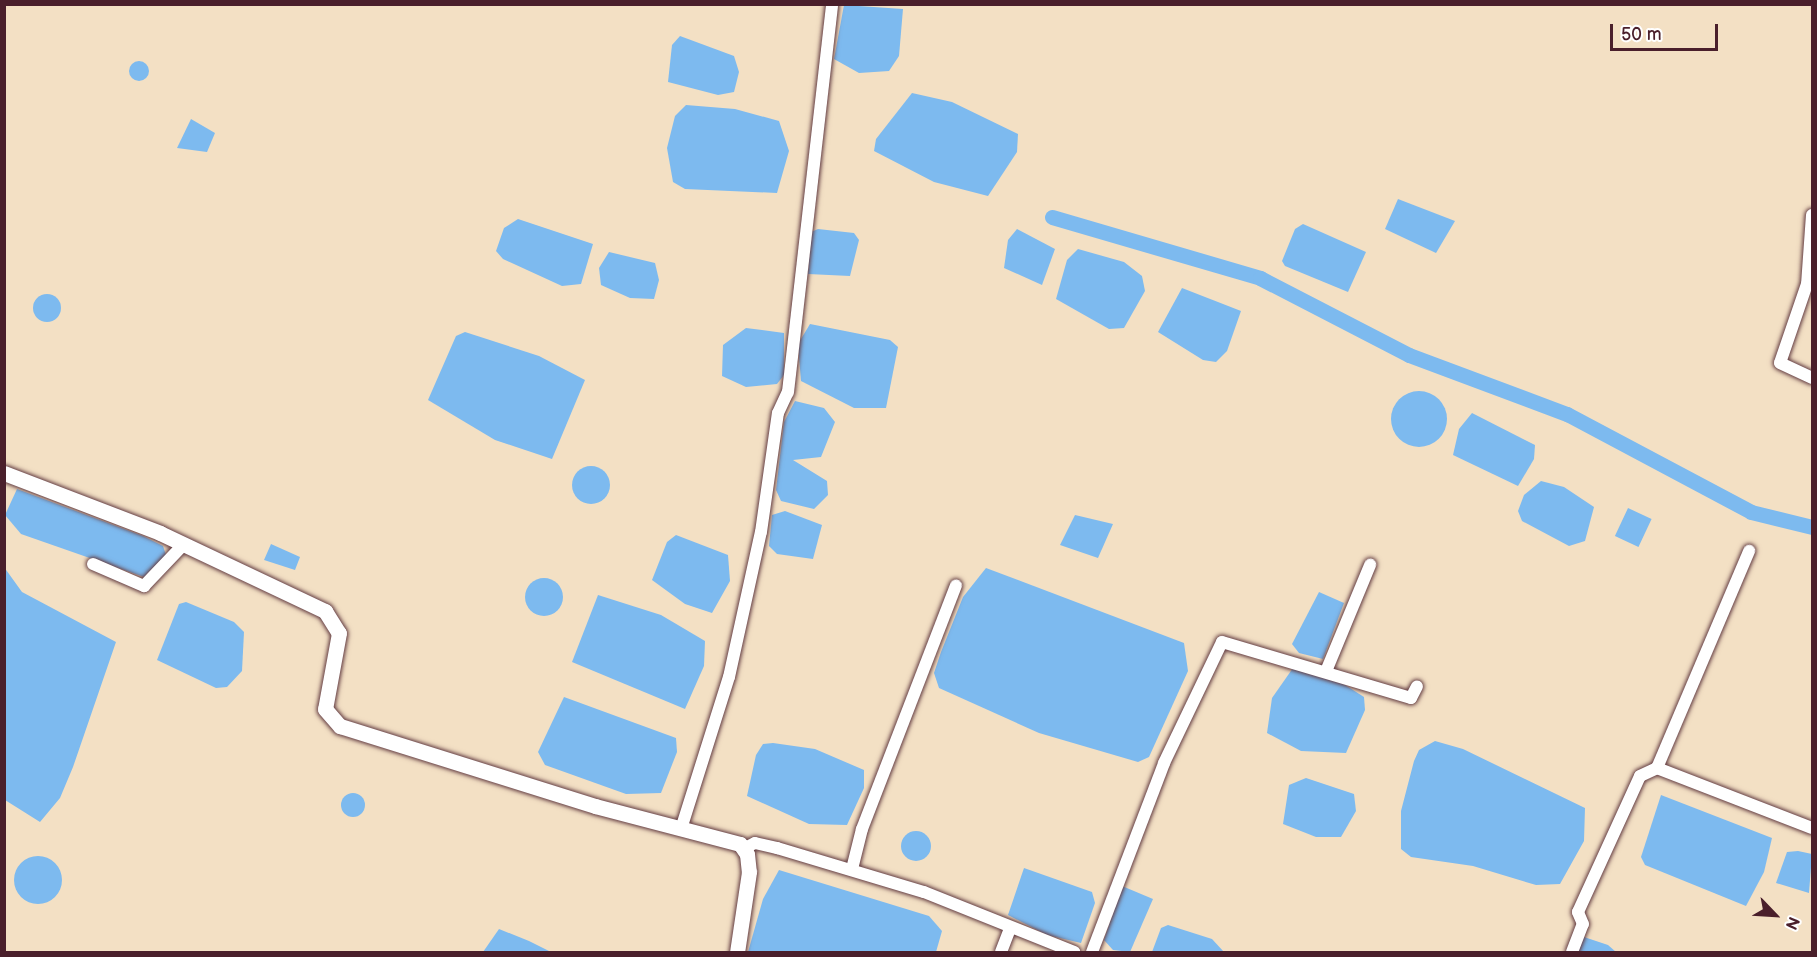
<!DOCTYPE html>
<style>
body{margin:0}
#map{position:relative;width:1817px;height:957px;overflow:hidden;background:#f3e0c4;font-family:"Balsamiq Sans",sans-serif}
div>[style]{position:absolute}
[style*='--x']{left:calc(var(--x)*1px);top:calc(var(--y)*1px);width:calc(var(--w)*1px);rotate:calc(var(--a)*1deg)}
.water>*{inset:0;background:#7dbaef;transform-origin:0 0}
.round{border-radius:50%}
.canal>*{height:15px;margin:-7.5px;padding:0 7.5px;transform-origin:7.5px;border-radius:7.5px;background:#7dbaef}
.roads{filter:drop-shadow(0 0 2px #633c42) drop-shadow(0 0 2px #633c42)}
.minor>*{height:12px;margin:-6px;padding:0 6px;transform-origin:6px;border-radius:6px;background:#fff}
.tertiary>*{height:15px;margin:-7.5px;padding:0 7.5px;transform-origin:7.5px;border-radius:7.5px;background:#fff}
span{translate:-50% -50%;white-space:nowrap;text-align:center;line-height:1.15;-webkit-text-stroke:4.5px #fff;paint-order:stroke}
.frame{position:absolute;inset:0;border:6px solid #4a1f2b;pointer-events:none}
.north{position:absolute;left:1745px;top:885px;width:60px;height:60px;-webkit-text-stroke:4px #fff;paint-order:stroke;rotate:115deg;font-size:16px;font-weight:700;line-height:24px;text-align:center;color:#4a1f2b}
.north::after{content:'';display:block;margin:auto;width:21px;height:27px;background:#4a1f2b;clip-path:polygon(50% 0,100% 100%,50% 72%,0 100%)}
.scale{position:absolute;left:1610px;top:24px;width:108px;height:27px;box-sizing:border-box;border:3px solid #4a1f2b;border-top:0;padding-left:8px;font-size:18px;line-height:21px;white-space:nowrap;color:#4a1f2b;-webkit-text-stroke:4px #fff;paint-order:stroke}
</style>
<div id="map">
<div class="water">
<div style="clip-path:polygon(844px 5px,903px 9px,899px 56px,889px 71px,859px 73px,834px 59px)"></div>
<div style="clip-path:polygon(680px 36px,734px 56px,739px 72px,734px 92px,718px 95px,668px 82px,672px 45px)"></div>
<div class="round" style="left:129px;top:61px;width:20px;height:20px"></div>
<div style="clip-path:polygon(912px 93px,952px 102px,1018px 134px,1017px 152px,988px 196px,934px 182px,874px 151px,876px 139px)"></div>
<div style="clip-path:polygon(686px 105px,735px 109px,779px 121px,789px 151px,777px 193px,685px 189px,673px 182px,667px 148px,675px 116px)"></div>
<div style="clip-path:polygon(191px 119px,215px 133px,207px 152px,177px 148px)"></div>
<div style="clip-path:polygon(1398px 199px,1455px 221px,1436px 253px,1385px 229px)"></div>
<div style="clip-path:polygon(518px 219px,593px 244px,581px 284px,562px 286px,503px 259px,496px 251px,504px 228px)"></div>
<div style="clip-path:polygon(1303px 224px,1366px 252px,1348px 292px,1285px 266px,1282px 261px,1295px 229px)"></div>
<div style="clip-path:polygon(818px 229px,854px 233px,859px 240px,850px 276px,808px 274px,811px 232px)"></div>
<div style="clip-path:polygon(1017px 229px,1055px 249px,1042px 285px,1004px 268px,1008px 240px)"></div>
<div style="clip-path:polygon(1078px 249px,1124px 262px,1142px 276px,1145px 291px,1124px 328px,1109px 329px,1056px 299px,1067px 260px)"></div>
<div style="clip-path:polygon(609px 252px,655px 263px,659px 280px,654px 299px,630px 298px,601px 285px,599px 268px)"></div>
<div style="clip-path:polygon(1182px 288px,1241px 311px,1227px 351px,1216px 362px,1203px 360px,1158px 332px)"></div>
<div class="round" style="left:33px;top:294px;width:28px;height:28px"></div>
<div style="clip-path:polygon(810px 324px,890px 340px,898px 347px,886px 408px,854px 408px,801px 381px,798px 344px)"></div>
<div style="clip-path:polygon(746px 328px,784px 333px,784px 375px,777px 384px,746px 387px,722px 376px,723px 345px)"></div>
<div style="clip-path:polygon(465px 332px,539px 356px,585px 380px,552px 459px,495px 440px,428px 400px,456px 336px)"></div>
<div class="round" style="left:1391px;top:391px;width:56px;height:56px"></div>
<div style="clip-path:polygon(795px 401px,824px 408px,835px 422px,821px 457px,793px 460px,827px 481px,828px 495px,814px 509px,781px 501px,776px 490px,784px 422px)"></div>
<div style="clip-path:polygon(1472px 413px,1535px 445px,1534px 459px,1518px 486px,1453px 455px,1459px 429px)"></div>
<div class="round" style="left:572px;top:466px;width:38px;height:38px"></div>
<div style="clip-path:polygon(1541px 481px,1564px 487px,1594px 507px,1585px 541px,1569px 546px,1522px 521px,1518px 511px,1524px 495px)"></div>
<div style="clip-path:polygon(17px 489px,143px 536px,163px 546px,166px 555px,144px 577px,21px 534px,5px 515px)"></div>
<div style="left:1628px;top:508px;width:26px;height:31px;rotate:25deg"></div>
<div style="clip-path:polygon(785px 511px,822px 525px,813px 559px,777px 554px,769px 546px,772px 515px)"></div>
<div style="clip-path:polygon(1075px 515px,1113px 524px,1098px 558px,1060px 545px)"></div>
<div style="clip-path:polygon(676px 535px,728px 555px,730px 581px,712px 613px,685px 604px,652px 580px,667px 542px)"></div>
<div style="clip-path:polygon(271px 544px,300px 557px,295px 570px,264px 560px)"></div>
<div style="clip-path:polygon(4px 567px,22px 592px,116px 642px,73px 767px,60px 798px,40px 822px,5px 800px)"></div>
<div style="clip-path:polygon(986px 568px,1184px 643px,1188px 671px,1149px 757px,1138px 762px,1039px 733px,939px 688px,934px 673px,941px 652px,963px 597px)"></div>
<div class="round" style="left:525px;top:578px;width:38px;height:38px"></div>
<div style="clip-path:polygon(1319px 592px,1344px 603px,1323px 659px,1299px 653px,1292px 644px)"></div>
<div style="clip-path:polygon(598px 595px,661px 615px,705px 641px,704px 666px,685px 709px,572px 662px)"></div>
<div style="clip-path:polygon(186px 602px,234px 622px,244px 632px,242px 671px,227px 687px,216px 688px,157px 660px,179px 604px)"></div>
<div style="clip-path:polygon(1293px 668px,1342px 683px,1364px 697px,1365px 710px,1346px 753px,1301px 751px,1267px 733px,1272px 698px)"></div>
<div style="clip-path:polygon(564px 697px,676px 738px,677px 752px,661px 793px,626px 794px,545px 765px,538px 752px)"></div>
<div style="clip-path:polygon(1435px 741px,1463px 749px,1585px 808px,1584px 841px,1560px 884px,1536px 885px,1473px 866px,1411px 857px,1401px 849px,1401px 811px,1414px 761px,1419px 750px)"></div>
<div style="clip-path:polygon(773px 743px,815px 749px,864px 770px,864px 788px,847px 825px,809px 824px,747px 796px,756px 755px,763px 744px)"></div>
<div style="clip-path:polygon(1306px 778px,1354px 794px,1356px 811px,1341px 837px,1316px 837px,1283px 824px,1289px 785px)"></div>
<div class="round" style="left:341px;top:793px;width:24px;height:24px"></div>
<div style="clip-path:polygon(1661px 795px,1772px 838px,1764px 872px,1746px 906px,1645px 865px,1641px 857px)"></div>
<div class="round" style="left:901px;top:831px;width:30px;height:30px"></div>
<div style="clip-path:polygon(1798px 851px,1812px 854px,1809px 893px,1776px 883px,1787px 852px)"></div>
<div class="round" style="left:14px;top:856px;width:48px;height:48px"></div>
<div style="clip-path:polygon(1024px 868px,1092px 892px,1095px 903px,1081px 943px,1047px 935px,1008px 915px)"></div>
<div style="clip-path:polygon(779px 870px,929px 916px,942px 931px,936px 952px,748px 952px,763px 899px)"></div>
<div style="clip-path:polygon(1122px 886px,1153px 899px,1130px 952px,1113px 950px,1104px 940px)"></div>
<div style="clip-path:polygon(1168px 925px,1212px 939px,1224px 952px,1152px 952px,1161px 928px)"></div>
<div style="clip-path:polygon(499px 929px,529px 941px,551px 952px,483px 952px)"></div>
<div style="clip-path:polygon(1584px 937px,1608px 945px,1616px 952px,1574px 952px)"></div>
</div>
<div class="canal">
<div style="--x:1052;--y:217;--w:217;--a:16.3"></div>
<div style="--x:1260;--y:278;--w:168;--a:27.3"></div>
<div style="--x:1409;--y:355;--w:169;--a:20.5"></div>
<div style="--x:1567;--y:414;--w:208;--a:28"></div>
<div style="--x:1751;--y:512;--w:63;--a:13.8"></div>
</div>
<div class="roads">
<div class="minor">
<div style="--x:1812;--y:215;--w:69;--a:94.1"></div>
<div style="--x:1807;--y:284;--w:83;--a:108.9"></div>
<div style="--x:1780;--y:363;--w:35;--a:25"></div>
<div style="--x:93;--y:564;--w:56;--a:23.3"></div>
<div style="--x:144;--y:586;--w:58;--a:-46.4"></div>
<div style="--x:1327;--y:669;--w:113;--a:-67.5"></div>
<div style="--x:1657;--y:768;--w:166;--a:21.2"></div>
<div style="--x:681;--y:829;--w:159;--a:-72.5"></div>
<div style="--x:729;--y:677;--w:148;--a:-77.6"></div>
<div style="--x:761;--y:532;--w:120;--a:-81.9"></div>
<div style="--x:778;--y:413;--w:23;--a:-65"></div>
<div style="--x:788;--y:392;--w:390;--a:-83.5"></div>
<div style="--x:745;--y:848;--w:11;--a:-27"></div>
<div style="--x:755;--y:843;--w:23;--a:13"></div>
<div style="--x:777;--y:848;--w:153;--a:16.7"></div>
<div style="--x:924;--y:892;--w:162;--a:21.8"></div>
<div style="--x:852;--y:869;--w:41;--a:-76"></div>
<div style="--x:862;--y:829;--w:261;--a:-68.9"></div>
<div style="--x:1001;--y:952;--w:26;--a:-69"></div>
<div style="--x:1092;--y:952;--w:202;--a:-69.1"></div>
<div style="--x:1164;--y:763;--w:134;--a:-64.4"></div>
<div style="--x:1222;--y:642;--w:197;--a:16.5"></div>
<div style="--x:1411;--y:698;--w:13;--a:-63"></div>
<div style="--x:1572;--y:952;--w:30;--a:-69"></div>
<div style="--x:1583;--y:924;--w:13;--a:-113"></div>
<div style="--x:1578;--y:912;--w:149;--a:-65.5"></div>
<div style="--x:1640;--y:776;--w:19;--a:-25"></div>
<div style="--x:1657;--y:768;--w:236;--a:-67"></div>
</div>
<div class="tertiary">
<div style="--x:4;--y:473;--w:167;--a:21"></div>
<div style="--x:160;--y:533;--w:183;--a:25.3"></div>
<div style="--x:325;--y:611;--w:26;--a:58"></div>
<div style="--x:339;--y:633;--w:77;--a:100.4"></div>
<div style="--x:325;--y:709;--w:23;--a:49"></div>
<div style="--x:340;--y:726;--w:267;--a:17.4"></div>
<div style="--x:595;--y:806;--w:150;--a:14.7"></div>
<div style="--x:740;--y:844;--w:12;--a:55"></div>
<div style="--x:747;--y:854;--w:18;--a:84"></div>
<div style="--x:749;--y:872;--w:81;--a:98.5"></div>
</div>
</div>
<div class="frame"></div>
<div class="north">N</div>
<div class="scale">50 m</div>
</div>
